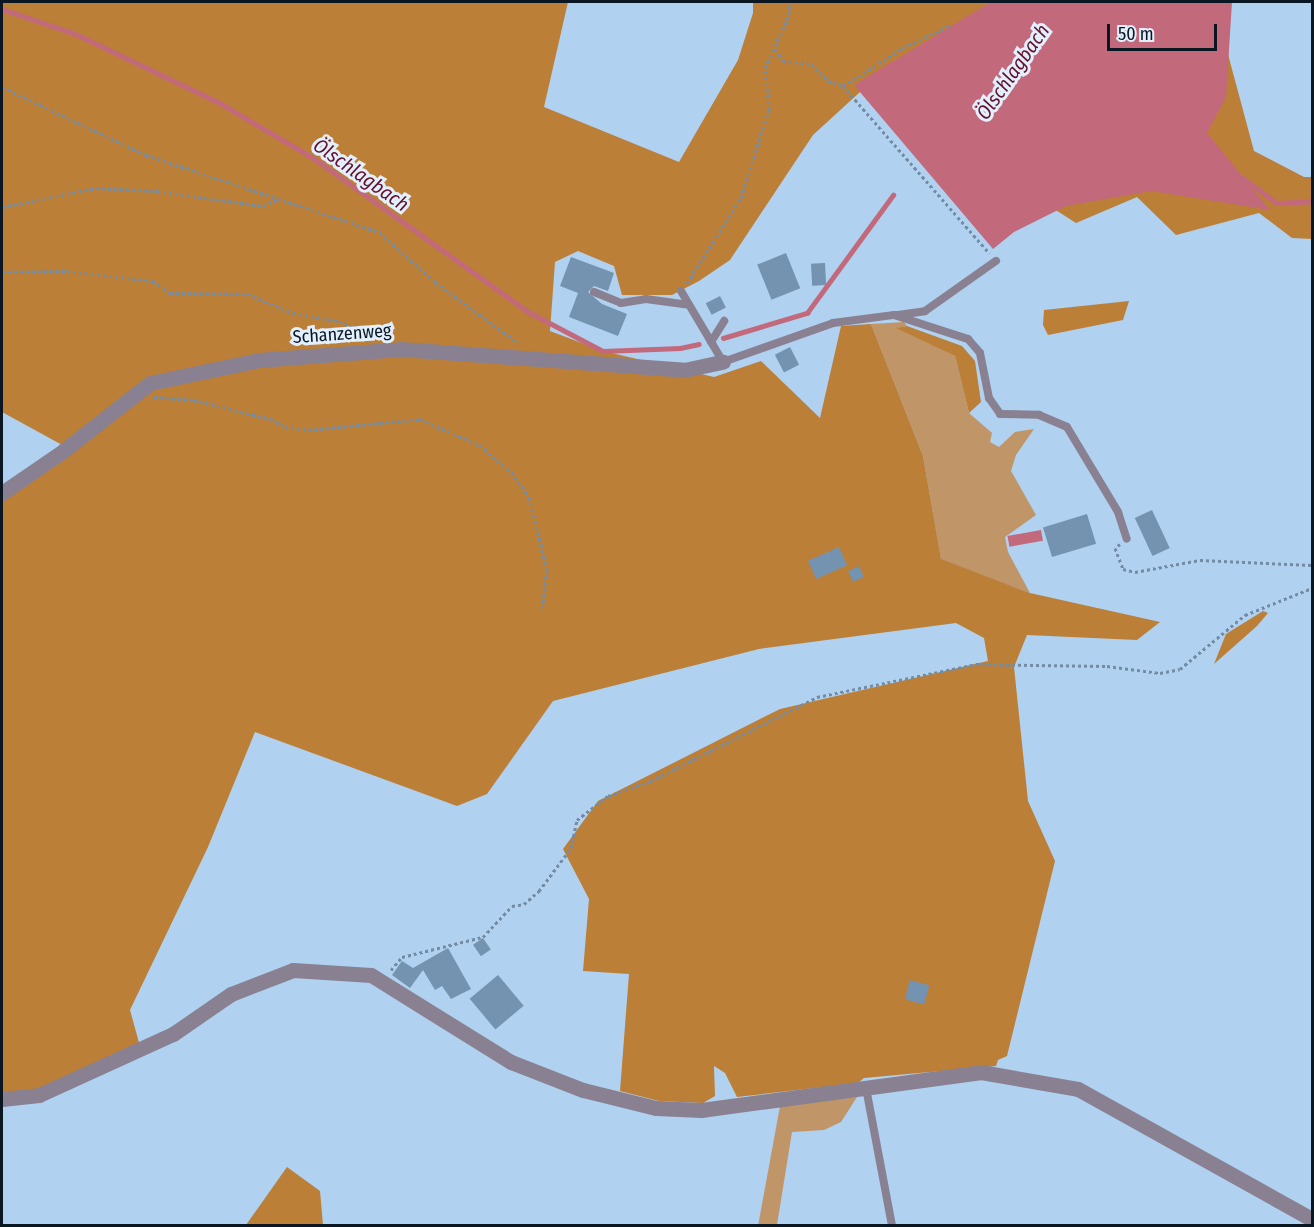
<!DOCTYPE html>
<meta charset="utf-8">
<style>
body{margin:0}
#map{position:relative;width:1314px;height:1227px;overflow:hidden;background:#b0d1f0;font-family:"Fira Sans Condensed",sans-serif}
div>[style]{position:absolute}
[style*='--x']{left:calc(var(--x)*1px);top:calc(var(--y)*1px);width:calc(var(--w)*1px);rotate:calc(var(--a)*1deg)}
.green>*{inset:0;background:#c09567}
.forest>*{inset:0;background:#bb7f38}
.water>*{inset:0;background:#c2697c;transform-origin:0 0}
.stream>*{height:4.5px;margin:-2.25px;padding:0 2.25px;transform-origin:2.25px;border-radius:2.25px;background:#c2697c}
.building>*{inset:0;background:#7493b1;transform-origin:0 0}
.path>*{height:3px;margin-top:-1.5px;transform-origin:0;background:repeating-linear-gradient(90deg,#738ca4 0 3px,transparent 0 6px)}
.lane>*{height:8px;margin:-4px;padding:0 4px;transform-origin:4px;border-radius:4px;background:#898191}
.street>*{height:15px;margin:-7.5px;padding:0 7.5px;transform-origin:7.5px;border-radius:7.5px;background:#898191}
span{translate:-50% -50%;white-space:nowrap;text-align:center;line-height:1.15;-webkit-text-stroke:6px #e2effc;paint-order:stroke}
.street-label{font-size:18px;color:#0a1621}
.water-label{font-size:20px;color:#64122c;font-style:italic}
.frame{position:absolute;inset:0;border:3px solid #0a1621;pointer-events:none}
.scale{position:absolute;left:1107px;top:24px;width:110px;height:27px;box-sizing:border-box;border:3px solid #0a1621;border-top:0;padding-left:8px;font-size:18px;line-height:21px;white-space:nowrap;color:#0a1621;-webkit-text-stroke:4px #e2effc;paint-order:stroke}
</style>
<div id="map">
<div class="green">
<div style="clip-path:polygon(904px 322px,907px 326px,898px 328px,955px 356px,969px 413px,992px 433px,990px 442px,999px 447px,1015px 432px,1034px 429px,1016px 455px,1011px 471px,1036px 515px,1005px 537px,1008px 552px,1030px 593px,941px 560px,923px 456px,871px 324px)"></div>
<div style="clip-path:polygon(857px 1097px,841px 1122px,824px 1130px,792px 1132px,777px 1225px,758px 1226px,780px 1106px)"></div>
</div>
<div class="forest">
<div style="clip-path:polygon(2px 2px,568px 2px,544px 107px,679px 162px,738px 60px,753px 13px,753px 2px,1002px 2px,884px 70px,813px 135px,730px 260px,699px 281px,672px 295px,622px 295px,614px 266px,578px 251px,555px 262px,550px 331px,603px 351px,714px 377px,761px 361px,820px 418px,841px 326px,871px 324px,923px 456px,941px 559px,1030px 593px,1160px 622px,1137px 640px,1027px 635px,1014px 667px,1028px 801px,1055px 861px,1007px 1056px,998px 1060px,996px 1066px,864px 1078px,858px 1083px,737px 1097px,725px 1073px,714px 1066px,715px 1096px,703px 1103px,659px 1101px,620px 1091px,629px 974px,583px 971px,589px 899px,563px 849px,598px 801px,780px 709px,988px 661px,984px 638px,956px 623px,759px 649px,553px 701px,487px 794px,457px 806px,255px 732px,208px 847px,130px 1010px,141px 1050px,107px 1070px,2px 1100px,2px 497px,64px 446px,2px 412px)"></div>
<div style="clip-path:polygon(1222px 32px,1254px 151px,1304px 177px,1312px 177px,1312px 239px,1292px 238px,1259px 213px,1176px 235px,1137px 197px,1076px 223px,1051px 207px)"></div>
<div style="clip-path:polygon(1129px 301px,1123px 320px,1048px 335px,1043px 325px,1044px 310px)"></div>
<div style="clip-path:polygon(907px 326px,962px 346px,975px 361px,981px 402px,969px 413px,955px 356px,896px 328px)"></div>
<div style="clip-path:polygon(1263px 611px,1268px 613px,1257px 626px,1214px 664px,1226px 634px)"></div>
<div style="clip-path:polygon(287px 1167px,320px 1191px,323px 1225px,246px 1225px)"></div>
</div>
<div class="water">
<div style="clip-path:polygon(991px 2px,1232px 2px,1226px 97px,1207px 133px,1270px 210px,1151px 191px,1066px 206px,1014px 232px,993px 249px,854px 85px)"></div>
<div style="left:1041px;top:530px;width:11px;height:34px;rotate:80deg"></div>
</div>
<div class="stream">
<div style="--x:2;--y:9;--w:78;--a:18.7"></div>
<div style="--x:76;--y:34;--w:160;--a:25.6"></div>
<div style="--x:220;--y:103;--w:110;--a:30.5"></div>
<div style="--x:315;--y:159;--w:261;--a:35.6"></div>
<div style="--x:527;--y:311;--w:86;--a:27.8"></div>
<div style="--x:603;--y:351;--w:77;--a:-2.2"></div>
<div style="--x:680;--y:348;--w:19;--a:-12"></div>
<div style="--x:1243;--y:178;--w:42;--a:36.3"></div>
<div style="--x:1277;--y:203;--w:35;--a:-3"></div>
<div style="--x:723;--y:338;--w:88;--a:-16.6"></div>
<div style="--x:807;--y:313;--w:146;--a:-53.9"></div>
</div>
<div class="building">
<div style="left:786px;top:253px;width:38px;height:31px;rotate:68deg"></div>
<div style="clip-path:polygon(571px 257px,614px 273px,608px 291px,594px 286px,588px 292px,602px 304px,627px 314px,618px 336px,569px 317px,578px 293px,560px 286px)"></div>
<div style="left:825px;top:263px;width:22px;height:14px;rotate:87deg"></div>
<div style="left:720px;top:296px;width:13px;height:16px;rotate:63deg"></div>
<div style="left:790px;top:347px;width:20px;height:17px;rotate:63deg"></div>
<div style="left:1152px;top:510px;width:42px;height:19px;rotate:65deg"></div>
<div style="left:1087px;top:514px;width:31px;height:46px;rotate:73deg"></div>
<div style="left:839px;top:547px;width:20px;height:34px;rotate:66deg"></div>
<div style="left:859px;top:566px;width:12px;height:12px;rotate:66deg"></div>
<div style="left:483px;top:938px;width:14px;height:12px;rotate:56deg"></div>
<div style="clip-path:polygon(448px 948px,471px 989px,451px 999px,442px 986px,435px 990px,423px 970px,410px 988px,392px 975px,402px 961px,413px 968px)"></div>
<div style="left:498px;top:975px;width:40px;height:37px;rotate:50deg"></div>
<div style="left:910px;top:980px;width:20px;height:20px;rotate:15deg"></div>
</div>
<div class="path">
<div style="--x:775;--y:49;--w:14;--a:56"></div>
<div style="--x:783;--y:61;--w:28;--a:6"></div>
<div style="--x:811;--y:64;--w:24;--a:45"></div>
<div style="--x:828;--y:81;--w:16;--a:18"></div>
<div style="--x:843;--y:86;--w:222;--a:48.8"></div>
<div style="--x:843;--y:86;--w:71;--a:-32.3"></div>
<div style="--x:903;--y:48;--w:51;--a:-25.6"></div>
<div style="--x:2;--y:87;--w:159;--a:25.3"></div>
<div style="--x:146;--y:155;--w:245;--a:18.3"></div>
<div style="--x:379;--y:232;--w:75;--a:41.8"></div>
<div style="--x:435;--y:282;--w:103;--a:36.3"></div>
<div style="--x:2;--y:207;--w:96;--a:-11.4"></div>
<div style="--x:96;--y:188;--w:61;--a:2.8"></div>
<div style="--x:157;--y:191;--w:107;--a:8.1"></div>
<div style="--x:263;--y:206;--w:19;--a:-25"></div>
<div style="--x:2;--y:272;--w:65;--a:-0.9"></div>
<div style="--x:67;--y:271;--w:87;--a:6.6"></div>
<div style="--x:153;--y:281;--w:21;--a:35"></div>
<div style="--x:170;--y:293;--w:78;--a:0.7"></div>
<div style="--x:248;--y:294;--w:49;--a:22.9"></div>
<div style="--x:293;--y:313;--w:47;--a:9.9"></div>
<div style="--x:339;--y:321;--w:35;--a:25"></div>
<div style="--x:687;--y:283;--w:101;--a:-57.6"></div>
<div style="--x:741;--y:198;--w:93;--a:-72.5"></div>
<div style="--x:769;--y:109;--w:41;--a:-95.6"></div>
<div style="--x:765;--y:68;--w:53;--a:-65.4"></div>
<div style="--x:787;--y:20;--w:18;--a:-77"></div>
<div style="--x:154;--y:397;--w:40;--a:4.3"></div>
<div style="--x:194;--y:400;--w:79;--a:13.9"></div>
<div style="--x:271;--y:419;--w:16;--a:30"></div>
<div style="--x:285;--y:427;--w:23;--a:7"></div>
<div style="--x:308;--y:430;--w:113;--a:-5.6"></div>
<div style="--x:420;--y:419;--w:64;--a:23.8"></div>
<div style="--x:479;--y:445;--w:42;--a:40.2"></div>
<div style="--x:511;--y:472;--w:31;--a:54"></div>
<div style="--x:529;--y:497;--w:75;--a:76.1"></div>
<div style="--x:547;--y:570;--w:38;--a:97"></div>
<div style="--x:1120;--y:544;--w:6;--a:141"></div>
<div style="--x:1115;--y:548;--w:22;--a:69"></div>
<div style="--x:1123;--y:569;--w:12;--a:14"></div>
<div style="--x:1135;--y:572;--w:66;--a:-10.5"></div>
<div style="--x:1200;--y:560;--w:112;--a:2.6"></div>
<div style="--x:391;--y:970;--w:17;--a:-50"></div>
<div style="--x:402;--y:957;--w:83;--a:-13.9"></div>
<div style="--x:483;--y:937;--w:42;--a:-46.9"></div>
<div style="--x:512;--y:906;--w:12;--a:-9"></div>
<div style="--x:524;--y:904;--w:20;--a:-41"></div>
<div style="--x:539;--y:891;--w:54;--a:-53.3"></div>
<div style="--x:571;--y:848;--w:29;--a:-78"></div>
<div style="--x:577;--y:820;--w:39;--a:-38"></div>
<div style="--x:608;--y:796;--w:46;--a:-19.2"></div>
<div style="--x:651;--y:781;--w:186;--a:-26.8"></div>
<div style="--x:817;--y:697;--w:162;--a:-11.7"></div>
<div style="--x:976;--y:664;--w:131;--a:0.9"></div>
<div style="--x:1107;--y:666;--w:53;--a:7.5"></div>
<div style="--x:1160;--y:673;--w:20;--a:-11"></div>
<div style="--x:1180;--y:669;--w:85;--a:-39.7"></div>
<div style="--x:1245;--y:615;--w:72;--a:-21.9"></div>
</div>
<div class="lane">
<div style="--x:681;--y:291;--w:82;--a:59.4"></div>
<div style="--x:723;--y:362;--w:117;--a:-19.5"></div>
<div style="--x:833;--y:323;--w:62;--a:-7.5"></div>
<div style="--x:894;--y:315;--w:78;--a:18"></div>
<div style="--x:968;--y:339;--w:18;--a:49"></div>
<div style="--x:980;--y:353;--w:46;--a:78.7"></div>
<div style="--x:989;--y:398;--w:19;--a:55"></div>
<div style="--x:1000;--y:414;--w:39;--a:1"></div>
<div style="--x:1039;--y:415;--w:30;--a:23"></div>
<div style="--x:1067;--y:427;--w:99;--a:59"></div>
<div style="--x:1118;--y:512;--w:28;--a:72"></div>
<div style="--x:594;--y:292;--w:29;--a:22"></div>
<div style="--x:621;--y:303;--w:25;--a:-9"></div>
<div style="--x:646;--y:299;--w:43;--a:7.9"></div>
<div style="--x:898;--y:315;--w:27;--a:-8"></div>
<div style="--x:925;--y:311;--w:87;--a:-35.2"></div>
<div style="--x:711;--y:342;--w:25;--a:-58"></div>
<div style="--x:866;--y:1088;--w:140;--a:79.3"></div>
</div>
<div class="street">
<div style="--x:2;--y:493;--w:74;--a:-34.5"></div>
<div style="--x:63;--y:451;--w:110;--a:-38"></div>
<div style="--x:150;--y:383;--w:111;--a:-11.9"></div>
<div style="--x:259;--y:360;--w:142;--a:-4.4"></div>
<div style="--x:401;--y:349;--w:284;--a:4.2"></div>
<div style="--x:684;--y:370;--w:40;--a:-12"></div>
<div style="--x:2;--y:1099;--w:37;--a:-6"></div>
<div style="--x:39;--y:1095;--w:147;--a:-24.5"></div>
<div style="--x:173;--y:1034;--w:70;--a:-34.6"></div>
<div style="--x:231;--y:994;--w:66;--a:-21.2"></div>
<div style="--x:293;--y:970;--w:78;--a:3.7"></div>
<div style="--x:371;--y:975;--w:165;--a:31.9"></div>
<div style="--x:511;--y:1062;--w:77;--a:21.3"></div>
<div style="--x:583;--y:1090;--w:75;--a:13.9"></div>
<div style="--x:656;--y:1108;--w:45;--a:2.5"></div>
<div style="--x:701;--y:1110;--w:283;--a:-7.7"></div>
<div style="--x:981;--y:1072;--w:98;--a:9.9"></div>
<div style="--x:1078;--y:1089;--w:268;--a:29.1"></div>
</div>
<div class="street-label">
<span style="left:342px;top:334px;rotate:-4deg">Schanzenweg</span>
</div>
<div class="water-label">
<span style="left:1013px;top:72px;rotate:-55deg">Ölschlagbach</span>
<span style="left:361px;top:175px;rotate:35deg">Ölschlagbach</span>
</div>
<div class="frame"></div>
<div class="scale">50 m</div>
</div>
